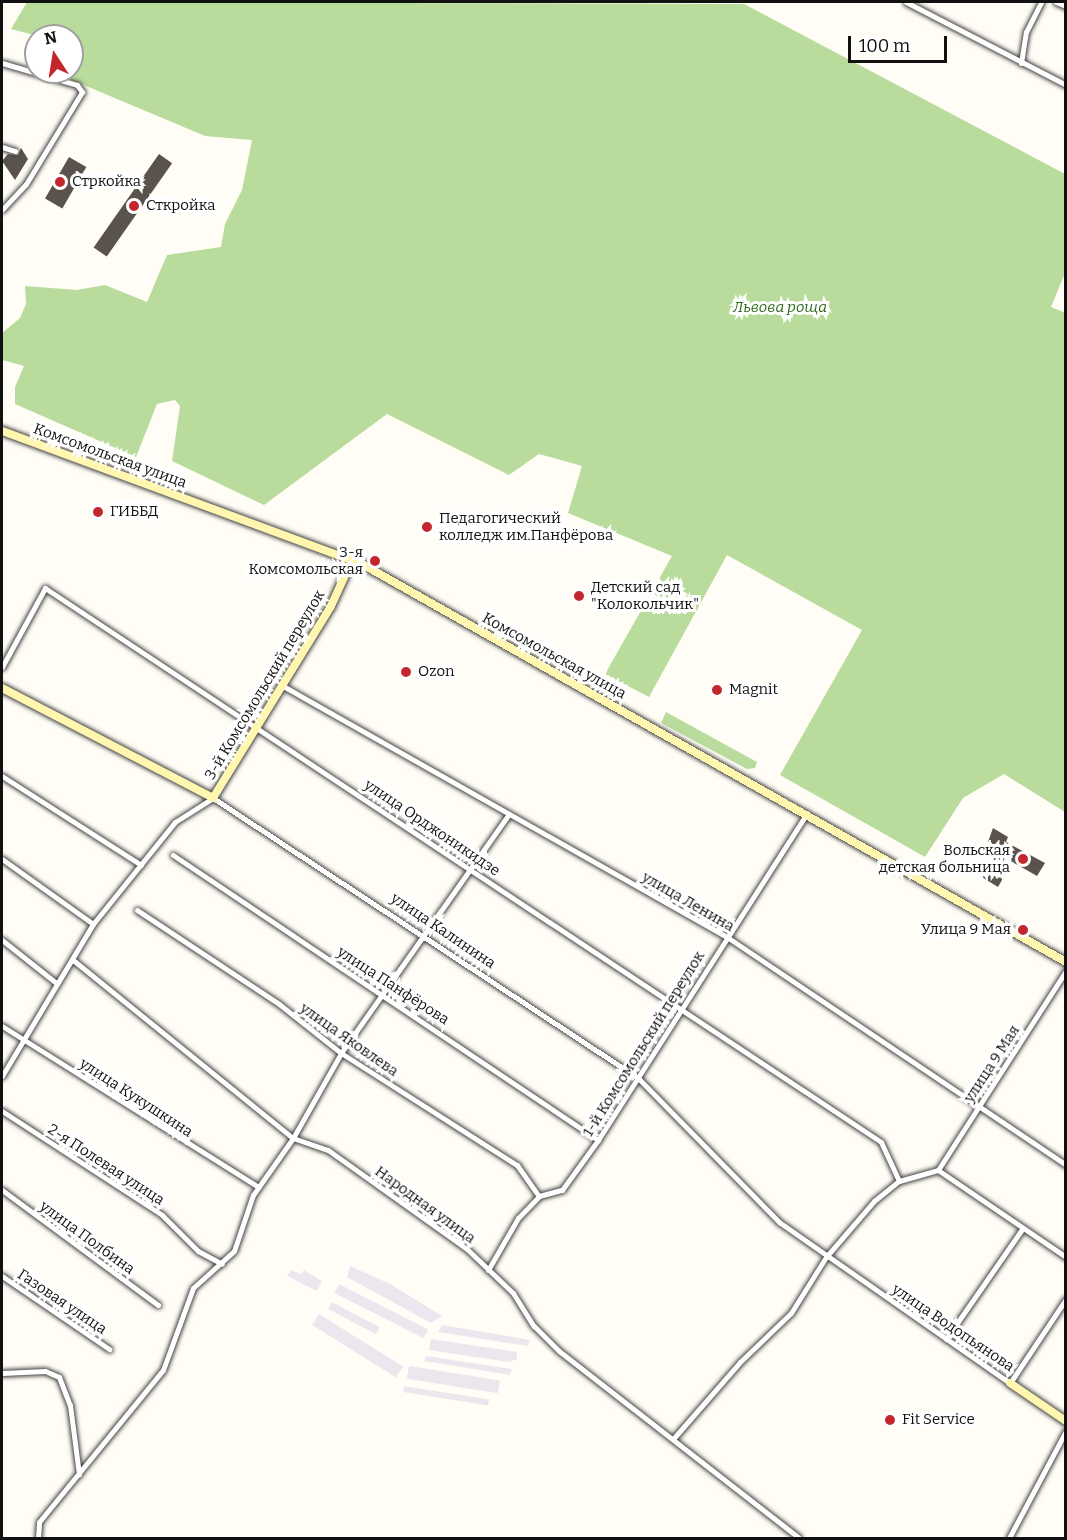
<!DOCTYPE html>
<meta charset="utf-8">
<style>
body{margin:0}
#map{position:relative;width:1067px;height:1540px;overflow:hidden;background:#fffdf5;font-family:Bitter,serif}
div>[style]{position:absolute}
[style*='--x']{left:calc(var(--x)*1px);top:calc(var(--y)*1px);width:calc(var(--w)*1px);rotate:calc(var(--a)*1deg)}
.industrial>*{inset:0;background:#eee6ef;transform-origin:0 0}
.forest>*{inset:0;background:#b9dc9c}
.building>*{inset:0;background:#5a524d;transform-origin:0 0}
.roads{filter:drop-shadow(0 0 2px #444) drop-shadow(0 0 2px #444)}
.street>*{height:5px;margin:-2.5px;padding:0 2.5px;transform-origin:2.5px;border-radius:2.5px;background:#fff}
.secondary>*{height:8px;margin:-4px;padding:0 4px;transform-origin:4px;border-radius:4px;background:#fff6b0}
.dots>*{width:16px;height:16px;translate:-50% -50%;box-sizing:border-box;border:3px solid #fff;border-radius:50%}
span{translate:-50% -50%;white-space:nowrap;text-align:center;line-height:1.15;-webkit-text-stroke:6px #fff;paint-order:stroke}
.poi-label{font-size:15px;color:#111}
.left{translate:0 -50%;text-align:left}
.right{translate:-100% -50%;text-align:right}
.park-label{font-size:15px;color:#2f6b1f;font-style:italic}
.street-label{font-size:15px;color:#111}
.frame{position:absolute;inset:0;border:3px solid #111;pointer-events:none}
.north{position:absolute;left:24px;top:24px;width:60px;height:60px;box-sizing:border-box;background:#fff;border:2px solid #a0a0a0;border-radius:50%;rotate:348deg;font-size:16px;font-weight:700;line-height:24px;text-align:center;color:#111}
.north::after{content:'';display:block;margin:auto;width:21px;height:27px;background:#c4262e;clip-path:polygon(50% 0,100% 100%,50% 72%,0 100%)}
.scale{position:absolute;left:848px;top:36px;width:99px;height:27px;box-sizing:border-box;border:3px solid #111;border-top:0;padding-left:8px;font-size:18px;line-height:21px;white-space:nowrap;color:#111;-webkit-text-stroke:4px #fff;paint-order:stroke}
</style>
<div id="map">
<div class="industrial">
<div style="clip-path:polygon(350px 1266px,390px 1284px,442px 1316px,431px 1323px,347px 1277px)"></div>
<div style="clip-path:polygon(291px 1270px,301px 1274px,304px 1270px,322px 1281px,317px 1291px,287px 1276px)"></div>
<div style="left:339px;top:1284px;width:100px;height:10px;rotate:27deg"></div>
<div style="left:332px;top:1302px;width:54px;height:8px;rotate:28deg"></div>
<div style="left:319px;top:1314px;width:99px;height:13px;rotate:32deg"></div>
<div style="clip-path:polygon(442px 1325px,530px 1340px,528px 1346px,438px 1332px)"></div>
<div style="clip-path:polygon(431px 1339px,517px 1352px,517px 1359px,509px 1362px,429px 1350px)"></div>
<div style="clip-path:polygon(426px 1356px,512px 1369px,510px 1375px,424px 1361px)"></div>
<div style="left:409px;top:1366px;width:92px;height:13px;rotate:9deg"></div>
<div style="left:404px;top:1386px;width:86px;height:6px;rotate:9deg"></div>
</div>
<div class="forest">
<div style="clip-path:polygon(27px 2px,744px 4px,1065px 174px,1065px 273px,1051px 307px,1066px 313px,1065px 812px,1004px 774px,963px 798px,925px 857px,780px 775px,862px 630px,727px 555px,649px 697px,605px 674px,672px 556px,568px 513px,582px 466px,539px 454px,509px 475px,387px 414px,264px 505px,172px 461px,180px 406px,175px 400px,157px 404px,136px 457px,15px 404px,15px 387px,24px 366px,2px 360px,2px 333px,20px 318px,26px 304px,25px 286px,77px 290px,105px 285px,147px 302px,167px 255px,221px 247px,225px 224px,242px 190px,252px 140px,205px 136px,53px 72px,72px 72px,72px 36px,38px 36px,11px 29px)"></div>
<div style="clip-path:polygon(666px 712px,757px 762px,755px 768px,747px 769px,661px 723px)"></div>
</div>
<div class="building">
<div style="clip-path:polygon(21px 148px,28px 159px,15px 180px,2px 161px,8px 154px,18px 155px)"></div>
<div style="left:159px;top:154px;width:16px;height:114px;rotate:35deg"></div>
<div style="left:69px;top:157px;width:20px;height:48px;rotate:30deg"></div>
<div style="clip-path:polygon(993px 828px,1008px 837px,1006px 842px,1045px 863px,1037px 876px,1007px 859px,1001px 868px,1007px 871px,998px 887px,980px 876px,1001px 850px,988px 842px)"></div>
</div>
<div class="roads">
<div class="street">
<div style="--x:906;--y:2;--w:180;--a:27.4"></div>
<div style="--x:1056;--y:2;--w:11;--a:22"></div>
<div style="--x:2;--y:63;--w:78;--a:16.3"></div>
<div style="--x:77;--y:85;--w:9;--a:54"></div>
<div style="--x:82;--y:92;--w:108;--a:121.3"></div>
<div style="--x:26;--y:184;--w:35;--a:133"></div>
<div style="--x:1021;--y:63;--w:31;--a:-81"></div>
<div style="--x:1026;--y:32;--w:34;--a:-63"></div>
<div style="--x:2;--y:147;--w:14;--a:17"></div>
<div style="--x:2;--y:667;--w:90;--a:-61.4"></div>
<div style="--x:45;--y:588;--w:1003;--a:33.53"></div>
<div style="--x:881;--y:1142;--w:43;--a:65.2"></div>
<div style="--x:283;--y:686;--w:510;--a:29.48"></div>
<div style="--x:727;--y:937;--w:409;--a:33.9"></div>
<div style="--x:2;--y:776;--w:165;--a:32.6"></div>
<div style="--x:173;--y:855;--w:512;--a:33.85"></div>
<div style="--x:2;--y:859;--w:112;--a:35.5"></div>
<div style="--x:137;--y:910;--w:170;--a:33.5"></div>
<div style="--x:279;--y:1004;--w:79;--a:38.3"></div>
<div style="--x:341;--y:1053;--w:209;--a:32.5"></div>
<div style="--x:517;--y:1165;--w:38;--a:55"></div>
<div style="--x:2;--y:940;--w:68;--a:38.4"></div>
<div style="--x:73;--y:960;--w:283;--a:39"></div>
<div style="--x:293;--y:1138;--w:37;--a:19"></div>
<div style="--x:328;--y:1150;--w:171;--a:35.5"></div>
<div style="--x:467;--y:1249;--w:64;--a:43.7"></div>
<div style="--x:513;--y:1293;--w:39;--a:58"></div>
<div style="--x:534;--y:1326;--w:35;--a:45"></div>
<div style="--x:559;--y:1351;--w:304;--a:37.9"></div>
<div style="--x:2;--y:1026;--w:303;--a:32.1"></div>
<div style="--x:2;--y:1076;--w:177;--a:-59.1"></div>
<div style="--x:93;--y:924;--w:131;--a:-51.2"></div>
<div style="--x:175;--y:822;--w:45;--a:-32.3"></div>
<div style="--x:213;--y:798;--w:509;--a:33.38"></div>
<div style="--x:638;--y:1078;--w:202;--a:45.6"></div>
<div style="--x:779;--y:1222;--w:282;--a:34.9"></div>
<div style="--x:1010;--y:1383;--w:101;--a:-56.3"></div>
<div style="--x:2;--y:1111;--w:191;--a:33"></div>
<div style="--x:162;--y:1215;--w:51;--a:45"></div>
<div style="--x:198;--y:1251;--w:27;--a:28"></div>
<div style="--x:938;--y:1170;--w:237;--a:-57.3"></div>
<div style="--x:938;--y:1170;--w:155;--a:34.2"></div>
<div style="--x:2;--y:1190;--w:194;--a:36.4"></div>
<div style="--x:488;--y:1270;--w:60;--a:-60"></div>
<div style="--x:518;--y:1218;--w:30;--a:-46"></div>
<div style="--x:539;--y:1196;--w:24;--a:-15"></div>
<div style="--x:562;--y:1190;--w:62;--a:-54.2"></div>
<div style="--x:598;--y:1140;--w:388;--a:-57.4"></div>
<div style="--x:2;--y:1276;--w:130;--a:34.3"></div>
<div style="--x:946;--y:1339;--w:135;--a:-55.3"></div>
<div style="--x:2;--y:1373;--w:43;--a:-2.7"></div>
<div style="--x:45;--y:1371;--w:15;--a:23"></div>
<div style="--x:59;--y:1377;--w:30;--a:69"></div>
<div style="--x:70;--y:1405;--w:70;--a:82.6"></div>
<div style="--x:673;--y:1439;--w:102;--a:-49"></div>
<div style="--x:740;--y:1362;--w:71;--a:-43.9"></div>
<div style="--x:791;--y:1313;--w:66;--a:-58"></div>
<div style="--x:826;--y:1257;--w:74;--a:-49.4"></div>
<div style="--x:874;--y:1201;--w:32;--a:-39"></div>
<div style="--x:899;--y:1181;--w:41;--a:-15.8"></div>
<div style="--x:38;--y:1538;--w:16;--a:-86"></div>
<div style="--x:39;--y:1522;--w:196;--a:-50.8"></div>
<div style="--x:163;--y:1370;--w:87;--a:-69.9"></div>
<div style="--x:193;--y:1288;--w:55;--a:-42.1"></div>
<div style="--x:234;--y:1251;--w:59;--a:-71.3"></div>
<div style="--x:253;--y:1195;--w:70;--a:-54.9"></div>
<div style="--x:293;--y:1138;--w:98;--a:-60.5"></div>
<div style="--x:341;--y:1053;--w:292;--a:-54.9"></div>
<div style="--x:1009;--y:1538;--w:121;--a:-62"></div>
</div>
<div class="secondary">
<div style="--x:2;--y:431;--w:384;--a:20.3"></div>
<div style="--x:362;--y:564;--w:809;--a:29.48"></div>
<div style="--x:2;--y:688;--w:238;--a:27.5"></div>
<div style="--x:213;--y:798;--w:225;--a:-58.4"></div>
<div style="--x:331;--y:606;--w:51;--a:-65.5"></div>
<div style="--x:1010;--y:1383;--w:68;--a:34.2"></div>
</div>
</div>
<div class="dots">
<div style="left:60px;top:182px;background:#c4262e"></div>
<div style="left:134px;top:206px;background:#c4262e"></div>
<div style="left:98px;top:512px;background:#c4262e"></div>
<div style="left:427px;top:527px;background:#c4262e"></div>
<div style="left:375px;top:561px;background:#c4262e"></div>
<div style="left:579px;top:596px;background:#c4262e"></div>
<div style="left:406px;top:672px;background:#c4262e"></div>
<div style="left:717px;top:690px;background:#c4262e"></div>
<div style="left:1023px;top:859px;background:#c4262e"></div>
<div style="left:1023px;top:930px;background:#c4262e"></div>
<div style="left:890px;top:1420px;background:#c4262e"></div>
</div>
<div class="poi-label">
<span class="left" style="left:72px;top:182px">Стркойка</span>
<span class="left" style="left:146px;top:206px">Сткройка</span>
<span class="left" style="left:110px;top:512px">ГИББД</span>
<span class="left" style="left:439px;top:527px">Педагогический<br>колледж им.Панфёрова</span>
<span class="right" style="left:363px;top:561px">3-я<br>Комсомольская</span>
<span class="left" style="left:591px;top:596px">Детский сад<br>"Колокольчик"</span>
<span class="left" style="left:418px;top:672px">Ozon</span>
<span class="left" style="left:729px;top:690px">Magnit</span>
<span class="right" style="left:1010px;top:859px">Вольская<br>детская больница</span>
<span class="right" style="left:1011px;top:930px">Улица 9 Мая</span>
<span class="left" style="left:902px;top:1420px">Fit Service</span>
</div>
<div class="park-label">
<span style="left:780px;top:308px">Львова роща</span>
</div>
<div class="street-label">
<span style="left:110px;top:456px;rotate:20deg">Комсомольская улица</span>
<span style="left:554px;top:656px;rotate:29deg">Комсомольская улица</span>
<span style="left:265px;top:685px;rotate:-59deg">3-й Комсомольский переулок</span>
<span style="left:432px;top:828px;rotate:34deg">улица Орджоникидзе</span>
<span style="left:688px;top:902px;rotate:30deg">улица Ленина</span>
<span style="left:443px;top:931px;rotate:34deg">улица Калинина</span>
<span style="left:393px;top:986px;rotate:33deg">улица Панфёрова</span>
<span style="left:349px;top:1040px;rotate:35deg">улица Яковлева</span>
<span style="left:644px;top:1044px;rotate:-58deg">1-й Комсомольский переулок</span>
<span style="left:992px;top:1064px;rotate:-57deg">улица 9 Мая</span>
<span style="left:136px;top:1098px;rotate:33deg">улица Кукушкина</span>
<span style="left:106px;top:1165px;rotate:33deg">2-я Полевая улица</span>
<span style="left:425px;top:1205px;rotate:36deg">Народная улица</span>
<span style="left:87px;top:1238px;rotate:36deg">улица Полбина</span>
<span style="left:62px;top:1302px;rotate:34deg">Газовая улица</span>
<span style="left:953px;top:1328px;rotate:34deg">улица Водопьянова</span>
</div>
<div class="frame"></div>
<div class="north">N</div>
<div class="scale">100 m</div>
</div>
